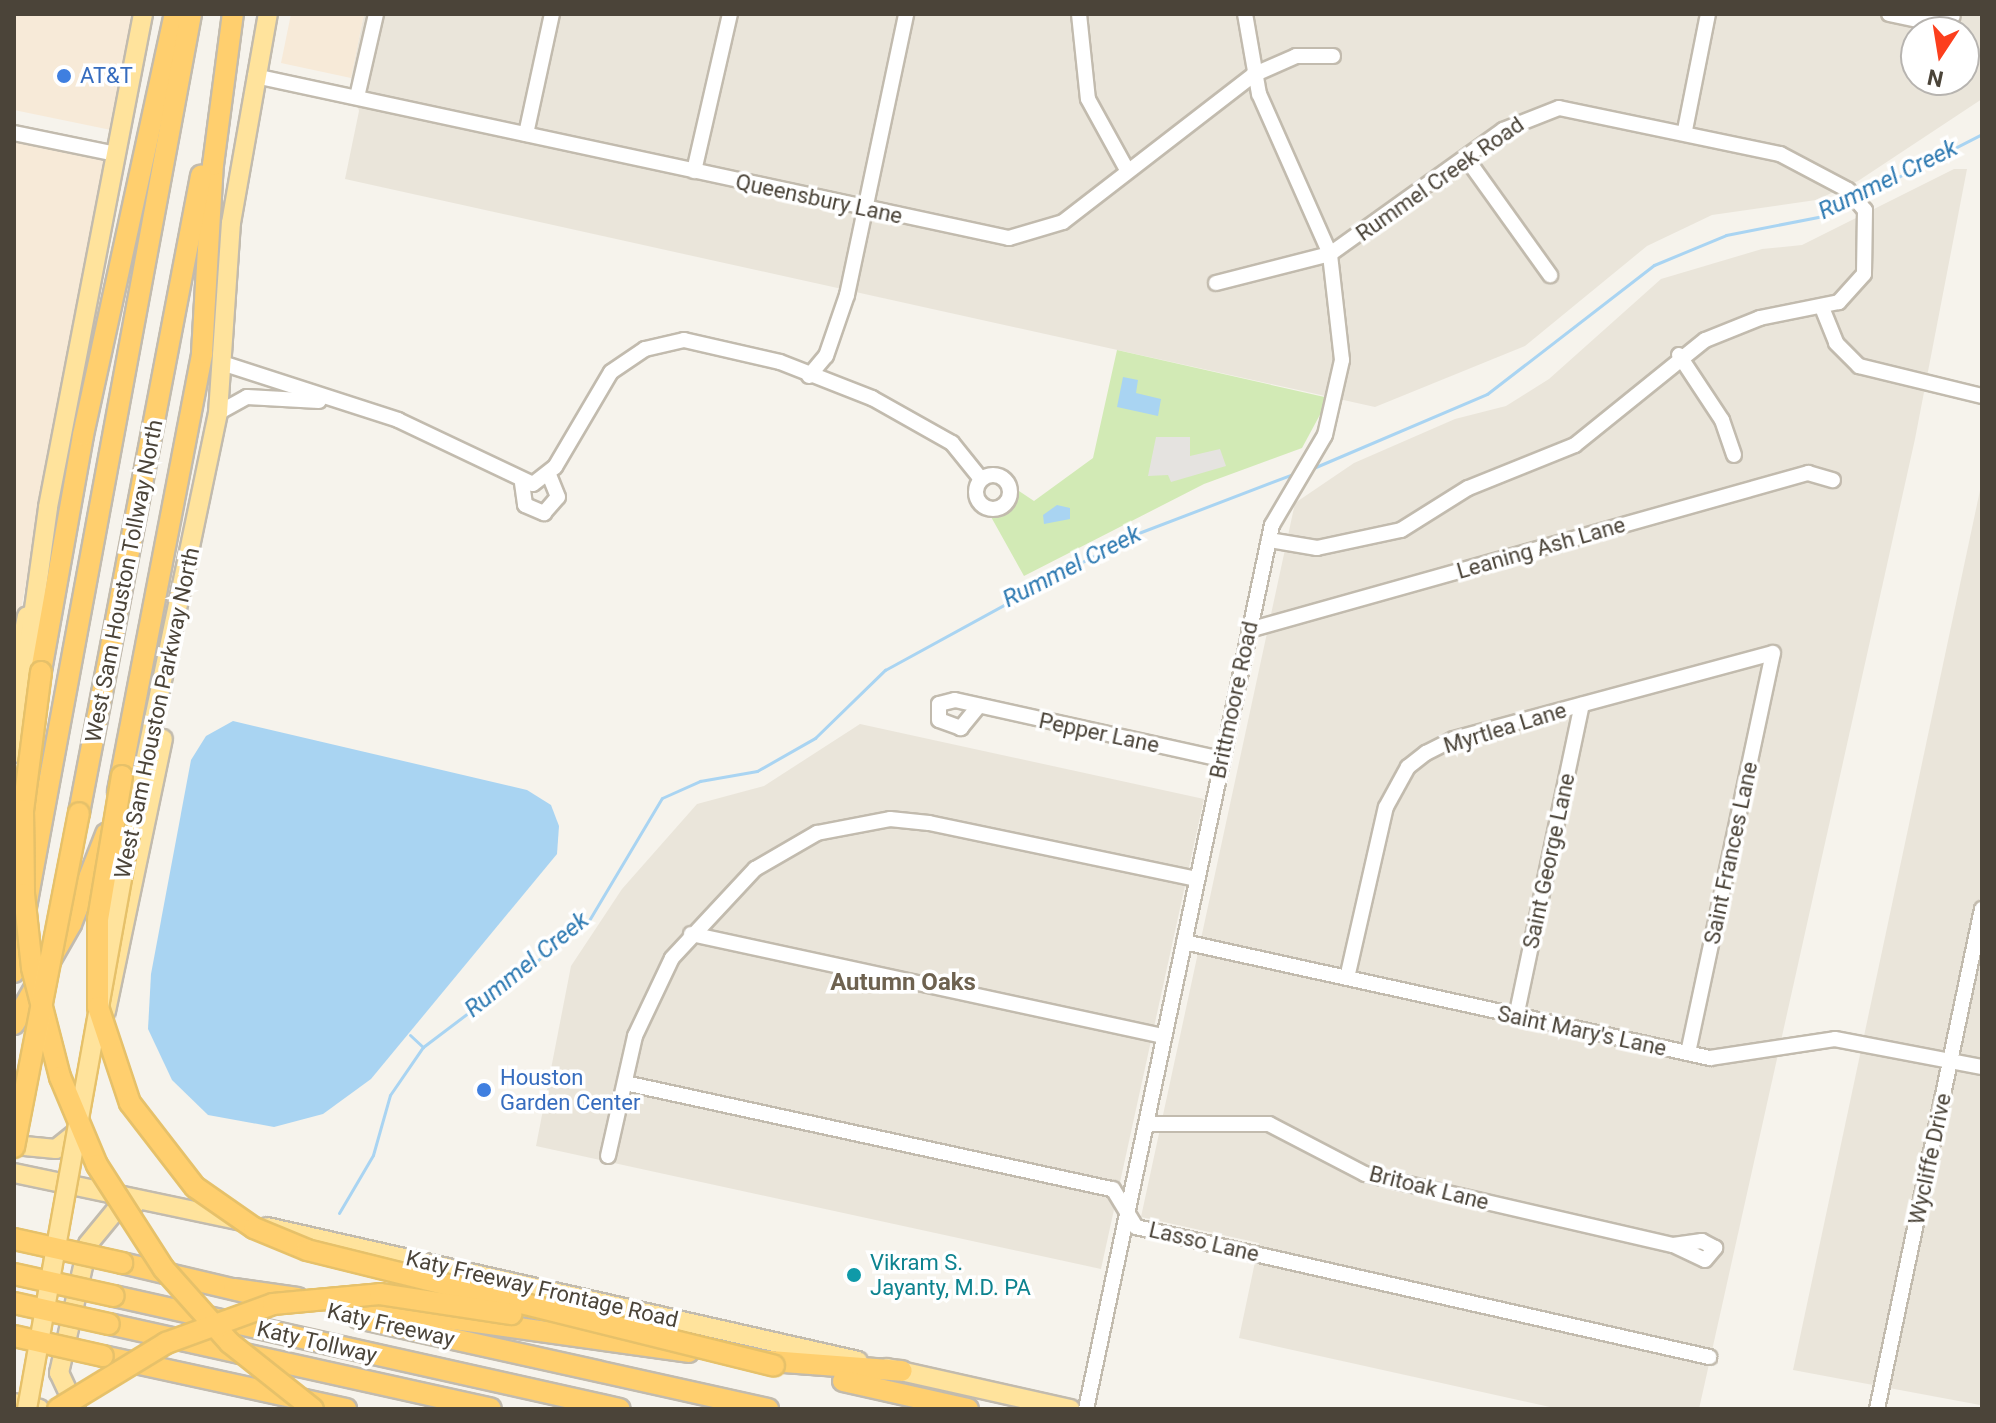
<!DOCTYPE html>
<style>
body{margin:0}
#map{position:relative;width:1996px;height:1423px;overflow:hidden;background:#f6f3ec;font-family:Roboto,sans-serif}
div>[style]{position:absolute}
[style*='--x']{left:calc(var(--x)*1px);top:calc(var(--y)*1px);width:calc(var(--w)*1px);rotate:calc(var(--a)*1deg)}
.residential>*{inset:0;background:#eae5da}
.commercial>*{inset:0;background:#f7ead8}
.green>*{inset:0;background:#d2eab5}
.parking>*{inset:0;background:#e5e3e0}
.water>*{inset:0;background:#a9d4f2}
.stream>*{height:3px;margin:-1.5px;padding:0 1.5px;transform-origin:1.5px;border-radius:1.5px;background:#a9d4f2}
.roads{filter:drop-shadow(2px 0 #c2bbae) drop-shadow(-2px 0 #c2bbae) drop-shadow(0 2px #c2bbae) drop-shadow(0 -2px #c2bbae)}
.minor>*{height:14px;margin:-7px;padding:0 7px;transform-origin:7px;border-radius:7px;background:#fff}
.minor>.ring{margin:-7px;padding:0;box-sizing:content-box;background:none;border:14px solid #fff;border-radius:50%}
.major>*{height:18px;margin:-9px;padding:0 9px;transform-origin:9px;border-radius:9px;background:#ffe39c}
.highway>*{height:20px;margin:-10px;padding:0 10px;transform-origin:10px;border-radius:10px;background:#ffcf6e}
.bridges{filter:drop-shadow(2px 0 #e6c16a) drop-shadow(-2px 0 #e6c16a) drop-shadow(0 2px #e6c16a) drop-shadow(0 -2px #e6c16a)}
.major-bridge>*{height:18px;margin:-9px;padding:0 9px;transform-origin:9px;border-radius:9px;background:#ffe39c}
.highway-bridge>*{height:20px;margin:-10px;padding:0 10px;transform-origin:10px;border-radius:10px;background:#ffcf6e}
.dots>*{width:22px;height:22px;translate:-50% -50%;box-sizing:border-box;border:4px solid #fff;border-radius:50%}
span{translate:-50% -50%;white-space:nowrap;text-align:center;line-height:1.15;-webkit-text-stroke:7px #fff;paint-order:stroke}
.shop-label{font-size:22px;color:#366cbe}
.left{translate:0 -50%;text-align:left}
.street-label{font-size:22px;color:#4b4439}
.culture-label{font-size:22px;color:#0d838f}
.water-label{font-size:24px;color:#2e7ab2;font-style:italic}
.neighbourhood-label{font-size:24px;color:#6e6250;font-weight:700}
.frame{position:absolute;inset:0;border:16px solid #4b4439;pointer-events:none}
.north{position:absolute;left:1900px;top:16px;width:80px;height:80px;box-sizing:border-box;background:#fff;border:2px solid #b7b4b0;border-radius:50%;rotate:192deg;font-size:22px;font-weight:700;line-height:32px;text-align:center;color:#4b4439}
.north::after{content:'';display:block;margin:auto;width:28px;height:36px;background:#fc3f1d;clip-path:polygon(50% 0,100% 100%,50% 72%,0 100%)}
</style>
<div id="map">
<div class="residential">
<div style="clip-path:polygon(evenodd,364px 14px,1982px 14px,1982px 99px,1858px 181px,1816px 200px,1712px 215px,1647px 246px,1525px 346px,1375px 407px,345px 179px,359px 111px,351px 78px,364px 14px,1916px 32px,1964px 32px,1964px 80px,1916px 80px,1916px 32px)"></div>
<div style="clip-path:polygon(1954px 169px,1967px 169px,1915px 439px,1699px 1409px,1559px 1409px,1239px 1338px,1259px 1243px,1141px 1217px,1295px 503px,1354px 463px,1455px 419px,1506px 406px,1549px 379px,1661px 279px,1762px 249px,1802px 245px)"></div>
<div style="clip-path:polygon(1982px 481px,1982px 1396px,1980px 1405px,1793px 1370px)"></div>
<div style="clip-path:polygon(860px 724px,1204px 799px,1101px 1269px,536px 1146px,571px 966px,622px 889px,697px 804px,764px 786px)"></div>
</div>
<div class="commercial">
<div style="clip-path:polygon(14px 14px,133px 14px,111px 130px,14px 110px)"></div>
<div style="clip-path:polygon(291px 14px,364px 14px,351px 78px,281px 63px)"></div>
<div style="clip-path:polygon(14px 140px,105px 158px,14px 647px)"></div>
</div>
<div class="green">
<div style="clip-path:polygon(1117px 350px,1329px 398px,1302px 448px,1204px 484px,1024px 576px,990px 515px,1009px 509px,1016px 489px,1034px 501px,1093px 458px)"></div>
</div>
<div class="parking">
<div style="clip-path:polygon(1156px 437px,1190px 437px,1190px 456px,1220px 449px,1226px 466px,1171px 482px,1168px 475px,1148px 476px)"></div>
</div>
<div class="water">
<div style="clip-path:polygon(1123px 377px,1138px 380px,1136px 393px,1161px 399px,1158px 416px,1117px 407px)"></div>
<div style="clip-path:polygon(1057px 505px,1070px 508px,1070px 519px,1044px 524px,1043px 515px)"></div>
<div style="clip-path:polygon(233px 721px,527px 790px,551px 805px,559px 826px,557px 854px,371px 1079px,323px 1114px,274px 1127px,208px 1115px,172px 1080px,148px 1029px,151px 974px,191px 760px,206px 736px)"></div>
</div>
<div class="stream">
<div style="--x:1859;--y:197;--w:138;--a:-27.1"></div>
<div style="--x:1311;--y:469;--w:191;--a:-23.1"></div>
<div style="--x:1487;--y:394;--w:211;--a:-37.7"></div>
<div style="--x:1654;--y:265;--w:78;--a:-22.6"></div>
<div style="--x:1726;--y:235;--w:99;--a:-11.1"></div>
<div style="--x:1823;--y:216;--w:33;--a:-27"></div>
<div style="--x:410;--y:1035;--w:18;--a:43"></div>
<div style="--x:339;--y:1213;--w:67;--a:-59.6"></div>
<div style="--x:373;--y:1155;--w:62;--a:-74.2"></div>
<div style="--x:390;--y:1095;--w:58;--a:-55.5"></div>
<div style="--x:423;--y:1047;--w:207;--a:-37.1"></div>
<div style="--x:588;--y:922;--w:144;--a:-59.2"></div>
<div style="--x:662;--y:798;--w:42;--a:-24.1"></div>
<div style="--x:700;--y:781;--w:58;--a:-10"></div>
<div style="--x:757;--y:771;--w:67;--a:-29.6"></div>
<div style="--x:815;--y:738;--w:98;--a:-44.2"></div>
<div style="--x:885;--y:670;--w:277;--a:-28.7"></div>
<div style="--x:1128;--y:537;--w:180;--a:-20.9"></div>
</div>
<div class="roads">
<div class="minor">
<div style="--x:1079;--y:14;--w:85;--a:84"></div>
<div style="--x:1088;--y:99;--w:81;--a:61.2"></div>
<div style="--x:1889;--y:14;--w:35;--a:12"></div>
<div style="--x:1923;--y:21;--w:30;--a:-9"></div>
<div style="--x:255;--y:76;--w:771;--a:12.13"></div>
<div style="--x:1009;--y:238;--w:56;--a:-16.5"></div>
<div style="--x:1063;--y:222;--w:240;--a:-37.7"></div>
<div style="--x:1253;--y:75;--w:47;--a:-23.8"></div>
<div style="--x:1296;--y:56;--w:37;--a:0"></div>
<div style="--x:357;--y:97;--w:85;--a:-77.1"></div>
<div style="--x:1685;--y:130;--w:118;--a:-78.8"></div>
<div style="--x:14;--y:133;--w:104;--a:11.6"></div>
<div style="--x:526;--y:134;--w:123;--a:-77.8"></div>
<div style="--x:1467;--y:159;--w:143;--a:54.4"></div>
<div style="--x:694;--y:171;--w:161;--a:-77.1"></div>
<div style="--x:1216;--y:283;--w:118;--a:-14.3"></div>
<div style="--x:1330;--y:254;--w:213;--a:-35.6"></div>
<div style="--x:1503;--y:130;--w:60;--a:-21.4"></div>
<div style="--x:1559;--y:108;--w:226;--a:11.8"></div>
<div style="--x:1780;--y:154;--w:77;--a:27.9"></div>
<div style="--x:1848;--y:190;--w:26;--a:50"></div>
<div style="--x:1865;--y:210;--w:64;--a:90.9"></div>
<div style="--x:1864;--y:274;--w:38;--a:132"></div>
<div style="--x:1839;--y:302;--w:81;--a:168.6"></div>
<div style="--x:1760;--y:318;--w:59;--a:158.2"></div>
<div style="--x:1705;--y:340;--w:167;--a:141.1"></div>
<div style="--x:1575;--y:445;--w:115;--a:158.1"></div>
<div style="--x:1468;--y:488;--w:79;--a:147.9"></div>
<div style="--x:1401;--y:530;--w:86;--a:167.9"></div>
<div style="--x:1317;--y:548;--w:49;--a:-170.5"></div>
<div style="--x:1823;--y:310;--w:35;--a:68"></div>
<div style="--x:1836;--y:343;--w:33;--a:45"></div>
<div style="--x:1859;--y:366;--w:127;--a:13.7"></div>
<div style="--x:1679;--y:355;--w:78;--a:56.5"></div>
<div style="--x:1722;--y:420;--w:37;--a:71"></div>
<div style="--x:225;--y:364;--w:182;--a:17.9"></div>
<div style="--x:398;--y:420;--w:149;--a:25.4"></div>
<div style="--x:533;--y:484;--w:28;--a:-38"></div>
<div style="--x:555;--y:467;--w:110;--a:-59.5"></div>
<div style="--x:611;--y:372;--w:41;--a:-34.1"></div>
<div style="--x:645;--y:349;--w:40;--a:-13"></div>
<div style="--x:684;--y:340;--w:98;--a:12.9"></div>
<div style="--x:780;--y:362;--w:99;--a:21.4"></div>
<div style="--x:872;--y:398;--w:92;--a:29.4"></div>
<div style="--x:952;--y:443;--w:46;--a:51.1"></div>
<div style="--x:809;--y:376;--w:26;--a:-50"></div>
<div style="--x:826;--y:356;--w:65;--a:-71"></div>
<div style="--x:847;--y:295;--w:287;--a:-78.1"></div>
<div style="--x:218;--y:413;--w:33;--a:-29"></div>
<div style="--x:247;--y:397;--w:72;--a:3.2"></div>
<div class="ring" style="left:976px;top:475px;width:20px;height:20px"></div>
<div style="--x:522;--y:483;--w:22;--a:82"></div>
<div style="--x:525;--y:505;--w:21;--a:23"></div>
<div style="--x:544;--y:513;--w:21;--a:-49"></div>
<div style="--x:558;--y:497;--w:24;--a:-112"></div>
<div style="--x:1249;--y:630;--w:581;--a:-15.69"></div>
<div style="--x:1808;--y:473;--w:26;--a:16"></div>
<div style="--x:977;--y:708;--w:26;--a:129"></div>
<div style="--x:961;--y:728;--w:23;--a:-160"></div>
<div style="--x:939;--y:720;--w:16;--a:-90"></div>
<div style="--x:939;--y:704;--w:16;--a:-14"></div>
<div style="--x:955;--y:700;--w:273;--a:12.5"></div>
<div style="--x:691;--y:934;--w:484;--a:12.2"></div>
<div style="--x:1184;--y:942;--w:539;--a:12.44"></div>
<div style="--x:1710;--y:1058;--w:126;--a:-8.6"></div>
<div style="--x:1835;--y:1039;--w:150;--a:10.8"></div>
<div style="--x:1347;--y:978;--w:175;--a:-77.2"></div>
<div style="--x:1386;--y:807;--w:46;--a:-61.2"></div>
<div style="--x:1408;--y:767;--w:23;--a:-38"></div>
<div style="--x:1426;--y:753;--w:31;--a:-27"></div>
<div style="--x:1454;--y:739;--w:330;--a:-15.1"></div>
<div style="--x:1773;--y:653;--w:409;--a:102"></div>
<div style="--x:1516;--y:1017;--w:319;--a:-78.1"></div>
<div style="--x:625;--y:1083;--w:499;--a:12.3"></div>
<div style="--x:1113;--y:1189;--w:44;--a:58.8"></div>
<div style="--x:1136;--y:1227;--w:588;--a:12.78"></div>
<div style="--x:1146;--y:1124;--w:123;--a:0"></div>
<div style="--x:1269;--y:1124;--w:108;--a:27.5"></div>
<div style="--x:1365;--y:1174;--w:316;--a:13"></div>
<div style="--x:1673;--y:1245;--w:35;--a:25"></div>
<div style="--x:1705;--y:1260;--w:16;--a:-50"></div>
<div style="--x:1715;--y:1248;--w:15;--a:-152"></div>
<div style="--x:1702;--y:1241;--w:29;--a:172"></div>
<div style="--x:608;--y:1156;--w:123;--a:-77.3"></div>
<div style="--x:635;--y:1036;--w:86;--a:-64.6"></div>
<div style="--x:672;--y:958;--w:122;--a:-47"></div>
<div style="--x:755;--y:869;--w:72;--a:-30.1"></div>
<div style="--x:817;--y:833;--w:74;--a:-10.9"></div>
<div style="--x:890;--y:819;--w:39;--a:6"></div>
<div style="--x:929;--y:823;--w:274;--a:11.8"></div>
<div style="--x:1086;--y:1409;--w:903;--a:-78.12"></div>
<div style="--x:1272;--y:525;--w:104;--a:-59.5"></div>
<div style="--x:1325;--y:435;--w:77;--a:-77.2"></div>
<div style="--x:1342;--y:360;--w:107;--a:-96.5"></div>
<div style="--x:1330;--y:254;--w:175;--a:-113.9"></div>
<div style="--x:1259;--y:94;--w:81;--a:-99.9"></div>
<div style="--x:1877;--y:1409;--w:511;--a:-78.14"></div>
</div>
<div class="major">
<div style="--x:14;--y:682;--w:67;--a:-78.9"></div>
<div style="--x:14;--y:753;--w:248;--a:-82.1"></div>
<div style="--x:48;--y:507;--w:502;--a:-79.09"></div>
<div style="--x:130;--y:834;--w:430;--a:-78.2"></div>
<div style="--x:218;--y:413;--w:190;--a:-86.1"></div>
<div style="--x:231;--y:223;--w:212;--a:-80"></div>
<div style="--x:106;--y:1011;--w:278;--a:-78.2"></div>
<div style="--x:14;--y:1145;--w:42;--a:5.4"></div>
<div style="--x:56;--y:1149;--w:28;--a:-39"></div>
<div style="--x:78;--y:1131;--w:7;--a:63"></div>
<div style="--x:14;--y:1173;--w:233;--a:11.9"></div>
<div style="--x:267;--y:1227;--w:606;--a:12.77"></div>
<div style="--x:887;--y:1368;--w:188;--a:12.6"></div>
<div style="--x:14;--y:1403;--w:26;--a:13"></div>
<div style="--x:76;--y:1409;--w:40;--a:-115"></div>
<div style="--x:59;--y:1373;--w:132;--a:-77.3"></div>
<div style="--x:88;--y:1244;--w:44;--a:-50.5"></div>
<div style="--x:116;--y:1210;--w:21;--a:-19"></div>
</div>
<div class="highway">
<div style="--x:38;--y:688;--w:257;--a:-79.9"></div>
<div style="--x:83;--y:435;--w:431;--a:-77.7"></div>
<div style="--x:118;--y:791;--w:446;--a:-79.1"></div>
<div style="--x:202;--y:353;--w:188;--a:-86.7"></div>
<div style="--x:213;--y:165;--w:152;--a:-82.5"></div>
<div style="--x:79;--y:813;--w:649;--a:-79.16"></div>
<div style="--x:14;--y:972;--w:974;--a:-79.53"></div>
<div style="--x:14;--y:1024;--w:115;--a:-60.3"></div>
<div style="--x:71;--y:924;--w:97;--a:-68.7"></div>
<div style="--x:122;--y:1263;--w:126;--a:13.3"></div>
<div style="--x:234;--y:1289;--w:64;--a:8.1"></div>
<div style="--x:114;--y:1296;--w:518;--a:12.59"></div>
<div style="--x:333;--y:1302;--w:359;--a:8"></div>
<div style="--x:358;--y:1318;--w:420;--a:12.5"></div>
<div style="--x:109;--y:1324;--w:391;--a:12.5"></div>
<div style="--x:103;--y:1356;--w:249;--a:12.3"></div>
<div style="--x:757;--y:1360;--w:145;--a:4.3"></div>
<div style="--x:843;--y:1381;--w:128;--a:12.6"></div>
</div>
</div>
<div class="bridges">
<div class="major-bridge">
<div style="--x:27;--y:1409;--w:584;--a:-79.84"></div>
</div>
<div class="highway-bridge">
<div style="--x:41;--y:672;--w:139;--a:97.4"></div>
<div style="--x:23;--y:810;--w:84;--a:89.3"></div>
<div style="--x:24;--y:894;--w:74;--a:83.8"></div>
<div style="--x:32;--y:968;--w:113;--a:75.6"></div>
<div style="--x:60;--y:1077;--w:95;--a:67.2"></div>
<div style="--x:97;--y:1165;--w:122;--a:57.3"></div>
<div style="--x:163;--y:1268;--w:101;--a:48.2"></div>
<div style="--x:230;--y:1343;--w:106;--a:38.5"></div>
<div style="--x:122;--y:776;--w:145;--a:99.5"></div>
<div style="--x:98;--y:919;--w:88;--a:90"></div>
<div style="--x:98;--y:1007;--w:101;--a:71.6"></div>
<div style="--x:130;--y:1103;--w:106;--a:52.3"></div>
<div style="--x:195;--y:1187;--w:72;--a:34.8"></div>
<div style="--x:254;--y:1228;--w:57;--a:22.5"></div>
<div style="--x:307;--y:1250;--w:481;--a:13.9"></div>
<div style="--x:14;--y:1147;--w:340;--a:-79"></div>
<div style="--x:14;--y:1239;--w:111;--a:12.5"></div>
<div style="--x:14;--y:1274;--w:102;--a:12.4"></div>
<div style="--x:14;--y:1303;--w:97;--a:12.5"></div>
<div style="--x:14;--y:1336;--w:91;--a:12.7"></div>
<div style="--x:58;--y:1409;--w:127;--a:-31.4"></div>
<div style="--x:166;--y:1343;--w:114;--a:-20"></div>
<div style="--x:273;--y:1304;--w:107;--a:-5.3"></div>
<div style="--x:380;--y:1294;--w:133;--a:8.7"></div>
</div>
</div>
<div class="dots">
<div style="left:64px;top:76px;background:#3f7fe0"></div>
<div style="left:484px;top:1090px;background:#3f7fe0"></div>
<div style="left:854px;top:1275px;background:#0f9aa8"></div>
</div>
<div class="shop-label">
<span class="left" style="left:80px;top:76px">AT&amp;T</span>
<span class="left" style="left:500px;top:1090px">Houston<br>Garden Center</span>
</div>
<div class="street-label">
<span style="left:1440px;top:179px;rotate:-35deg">Rummel Creek Road</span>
<span style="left:819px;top:199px;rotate:12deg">Queensbury Lane</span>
<span style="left:1541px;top:548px;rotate:-16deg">Leaning Ash Lane</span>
<span style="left:124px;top:581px;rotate:-79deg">West Sam Houston Tollway North</span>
<span style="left:1234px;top:700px;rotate:-78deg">Brittmoore Road</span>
<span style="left:157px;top:713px;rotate:-78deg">West Sam Houston Parkway North</span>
<span style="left:1505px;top:728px;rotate:-17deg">Myrtlea Lane</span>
<span style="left:1099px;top:733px;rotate:12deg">Pepper Lane</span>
<span style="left:1731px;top:853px;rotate:-78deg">Saint Frances Lane</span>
<span style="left:1549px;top:861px;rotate:-78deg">Saint George Lane</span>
<span style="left:1582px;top:1031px;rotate:12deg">Saint Mary's Lane</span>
<span style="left:1930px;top:1159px;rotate:-78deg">Wycliffe Drive</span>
<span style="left:1429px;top:1188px;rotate:14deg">Britoak Lane</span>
<span style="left:1204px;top:1242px;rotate:13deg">Lasso Lane</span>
<span style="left:542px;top:1289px;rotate:13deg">Katy Freeway Frontage Road</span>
<span style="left:391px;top:1325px;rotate:13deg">Katy Freeway</span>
<span style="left:317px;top:1342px;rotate:13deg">Katy Tollway</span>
</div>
<div class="culture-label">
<span class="left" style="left:870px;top:1275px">Vikram S.<br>Jayanty, M.D. PA</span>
</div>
<div class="water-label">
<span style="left:1888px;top:180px;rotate:-26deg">Rummel Creek</span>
<span style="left:1072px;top:567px;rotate:-27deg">Rummel Creek</span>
<span style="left:527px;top:965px;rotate:-39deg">Rummel Creek</span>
</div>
<div class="neighbourhood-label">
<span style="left:903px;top:983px">Autumn Oaks</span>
</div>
<div class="frame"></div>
<div class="north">N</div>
</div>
